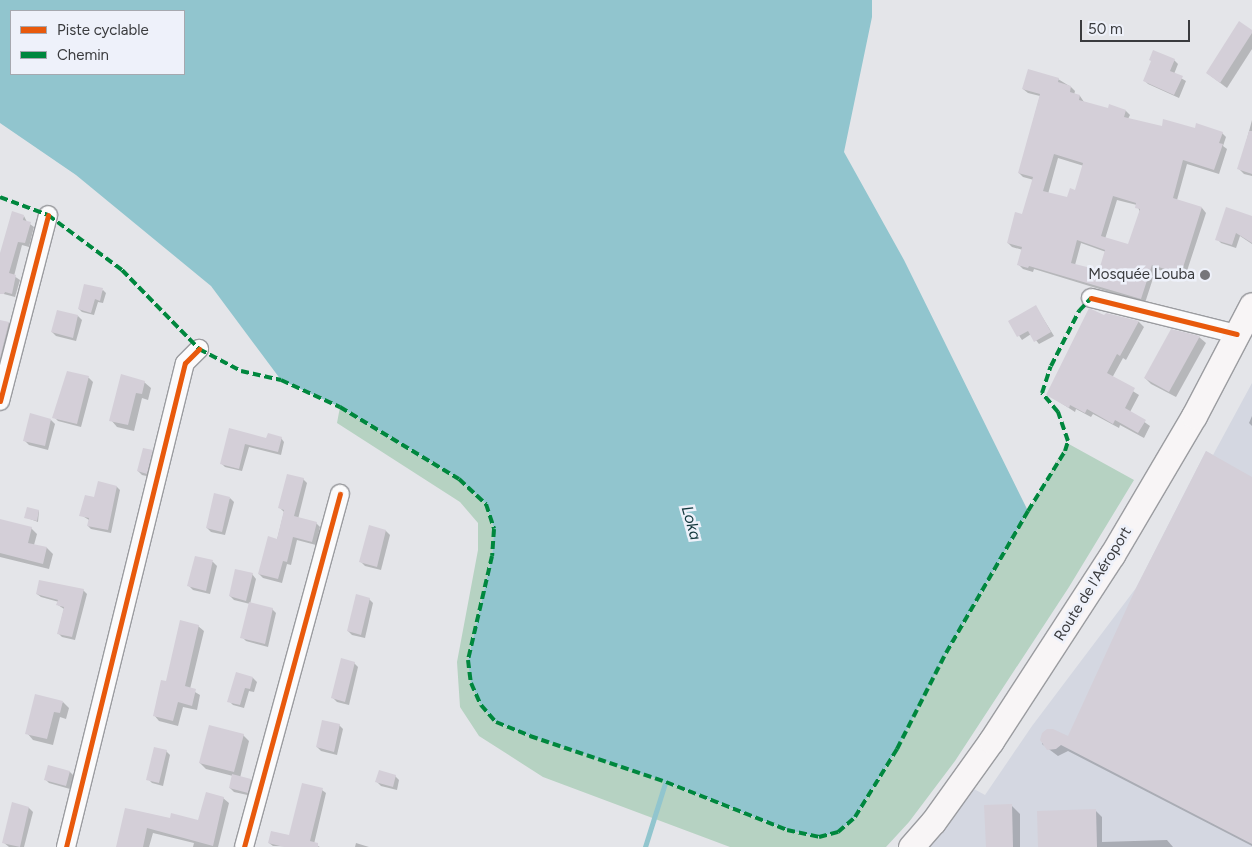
<!DOCTYPE html>
<meta charset="utf-8">
<style>
body{margin:0}
#map{position:relative;width:1252px;height:847px;overflow:hidden;background:#e4e5e9;font-family:Figtree,sans-serif}
div>[style]{position:absolute}
[style*='--x']{left:calc(var(--x)*1px);top:calc(var(--y)*1px);width:calc(var(--w)*1px);rotate:calc(var(--a)*1deg)}
.built>*{inset:0;background:#d4d7e1}
.green>*{inset:0;background:#b6d2c2}
.water>*{inset:0;background:#91c5ce}
.shadow>*{inset:0;background:#0003}
.stream>*{height:4.5px;margin:-2.25px;padding:0 2.25px;transform-origin:2.25px;border-radius:2.25px;background:#91c5ce}
.building>*{inset:0;background:#d4cfd8}
.roads{filter:drop-shadow(1px 0 #9b9ca0) drop-shadow(-1px 0 #9b9ca0) drop-shadow(0 1px #9b9ca0) drop-shadow(0 -1px #9b9ca0)}
.minor>*{height:18px;margin:-9px;padding:0 9px;transform-origin:9px;border-radius:9px;background:#fbfbfc}
.secondary>*{height:25px;margin:-12.5px;padding:0 12.5px;transform-origin:12.5px;border-radius:12.5px;background:#f8f5f6}
.quiet>*{height:4px;margin-top:-2px;transform-origin:0;background:repeating-linear-gradient(90deg,#00873e 0 8px,transparent 0 12px)}
.cycleway>*{height:5px;margin:-2.5px;padding:0 2.5px;transform-origin:2.5px;border-radius:2.5px;background:#e8590c}
.dots>*{width:14px;height:14px;translate:-50% -50%;box-sizing:border-box;border:2px solid #eef1fa;border-radius:50%}
span{translate:-50% -50%;white-space:nowrap;text-align:center;line-height:1.15;-webkit-text-stroke:5px #eef1fa;paint-order:stroke}
.poi-label{font-size:15px;color:#3a3b3e}
.right{translate:-100% -50%;text-align:right}
.street-label{font-size:15px;color:#3a3b3e}
.water-label{font-size:16px;color:#11363b;font-style:italic}
.legend{position:absolute;left:10px;top:10px;width:175px;height:65px;box-sizing:border-box;background:#eef1fa;border:1px solid #a6a8af;margin:0;padding:6px 9px;list-style:none;font-size:15px;color:#3a3b3e}
.legend li{display:flex;align-items:center;gap:10px;height:25px}
.legend b{width:25px;border:1px solid #a6a8af}
.scale{position:absolute;left:1080px;top:20px;width:110px;height:22px;box-sizing:border-box;border:2px solid #3a3b3e;border-top:0;padding-left:6px;font-size:15px;line-height:18px;white-space:nowrap;color:#3a3b3e;-webkit-text-stroke:4px #eef1fa;paint-order:stroke}
</style>
<div id="map">
<div class="built">
<div style="clip-path:polygon(1252px 383px,1252px 847px,929px 847px,974px 789px,985px 795px,1032px 726px,1136px 588px,1206px 451px,1213px 455px)"></div>
</div>
<div class="green">
<div style="clip-path:polygon(340px 407px,459px 479px,486px 504px,494px 529px,492px 556px,468px 660px,496px 722px,530px 736px,666px 782px,786px 830px,819px 837px,838px 832px,855px 817px,897px 749px,946px 653px,1067px 443px,1134px 480px,1069px 587px,955px 761px,909px 822px,886px 847px,730px 847px,543px 777px,479px 736px,460px 707px,457px 662px,478px 550px,478px 523px,460px 502px,337px 423px)"></div>
</div>
<div class="water">
<div style="clip-path:polygon(evenodd,0 0,872px 0,872px 17px,844px 152px,904px 260px,1028px 511px,946px 653px,897px 749px,855px 817px,838px 832px,819px 837px,787px 830px,666px 782px,530px 736px,496px 722px,481px 705px,471px 683px,468px 660px,492px 556px,494px 529px,486px 504px,459px 479px,340px 407px,281px 380px,211px 286px,76px 175px,0 123px,0 0,11px 11px,184px 11px,184px 74px,11px 74px,11px 11px)"></div>
</div>
<div class="shadow">
<div style="clip-path:polygon(1252px 31px,1252px 49px,1227px 88px,1207px 73px)"></div>
<div style="clip-path:polygon(1174px 60px,1178px 64px,1174px 74px,1186px 81px,1179px 98px,1148px 84px,1144px 80px)"></div>
<div style="clip-path:polygon(evenodd,1058px 79px,1071px 87px,1075px 91px,1074px 95px,1080px 96px,1084px 102px,1108px 110px,1126px 111px,1130px 115px,1128px 119px,1163px 128px,1222px 133px,1226px 137px,1223px 146px,1227px 149px,1219px 174px,1187px 164px,1177px 200px,1202px 208px,1206px 213px,1185px 277px,1156px 269px,1145px 303px,1034px 269px,1033px 272px,1023px 269px,1019px 265px,1023px 250px,1012px 247px,1008px 243px,1022px 216px,1034px 180px,1023px 177px,1019px 173px,1040px 96px,1028px 93px,1023px 89px,1058px 79px,1058px 158px,1084px 166px,1076px 192px,1068px 199px,1048px 194px,1058px 158px,1058px 79px,1117px 200px,1137px 205px,1140px 212px,1129px 246px,1105px 239px,1117px 200px,1058px 79px,1081px 243px,1106px 252px,1100px 271px,1075px 265px,1081px 243px)"></div>
<div style="clip-path:polygon(1252px 120px,1252px 176px,1244px 174px,1239px 169px)"></div>
<div style="clip-path:polygon(24px 216px,27px 222px,34px 227px,29px 247px,22px 245px,14px 276px,20px 280px,15px 297px,0 293px,0 266px)"></div>
<div style="clip-path:polygon(1252px 217px,1252px 244px,1240px 236px,1236px 248px,1221px 243px,1217px 239px)"></div>
<div style="clip-path:polygon(103px 290px,106px 293px,103px 303px,98px 302px,94px 315px,82px 312px,79px 309px)"></div>
<div style="clip-path:polygon(1036px 307px,1054px 336px,1039px 344px,1031px 334px,1022px 340px,1010px 322px)"></div>
<div style="clip-path:polygon(1106px 314px,1139px 322px,1144px 327px,1126px 360px,1123px 358px,1112px 378px,1139px 395px,1130px 412px,1150px 426px,1144px 438px,1120px 425px,1119px 428px,1093px 414px,1091px 417px,1076px 409px,1075px 412px,1047px 394px)"></div>
<div style="clip-path:polygon(78px 316px,82px 320px,76px 341px,56px 336px,52px 332px)"></div>
<div style="clip-path:polygon(0 321px,9px 323px,14px 328px,0 371px)"></div>
<div style="clip-path:polygon(1199px 337px,1206px 343px,1176px 397px,1151px 384px,1145px 378px)"></div>
<div style="clip-path:polygon(68px 372px,89px 378px,93px 382px,81px 427px,58px 421px,54px 417px)"></div>
<div style="clip-path:polygon(144px 382px,151px 388px,148px 400px,142px 398px,134px 431px,117px 427px,111px 420px)"></div>
<div style="clip-path:polygon(1252px 416px,1252px 426px,1249px 423px)"></div>
<div style="clip-path:polygon(51px 420px,55px 424px,48px 450px,29px 445px,25px 441px)"></div>
<div style="clip-path:polygon(230px 430px,267px 439px,281px 438px,284px 442px,281px 455px,249px 447px,242px 471px,225px 467px,221px 463px)"></div>
<div style="clip-path:polygon(152px 452px,156px 456px,151px 477px,142px 475px,138px 471px)"></div>
<div style="clip-path:polygon(1252px 478px,1252px 846px,1068px 751px,1058px 756px,1042px 744px,1042px 737px,1069px 738px)"></div>
<div style="clip-path:polygon(303px 479px,307px 483px,298px 519px,316px 523px,320px 527px,316px 545px,297px 540px,291px 565px,287px 564px,282px 583px,263px 578px,259px 574px,277px 540px,284px 512px,280px 508px)"></div>
<div style="clip-path:polygon(99px 482px,117px 487px,120px 490px,111px 533px,91px 529px,88px 526px,89px 520px,81px 515px,95px 499px)"></div>
<div style="clip-path:polygon(230px 498px,234px 502px,225px 535px,211px 532px,207px 528px)"></div>
<div style="clip-path:polygon(39px 511px,38px 522px,25px 517px)"></div>
<div style="clip-path:polygon(0 520px,31px 528px,37px 534px,34px 545px,47px 548px,53px 554px,49px 569px,0 557px)"></div>
<div style="clip-path:polygon(370px 527px,386px 531px,390px 535px,381px 570px,365px 566px,361px 562px)"></div>
<div style="clip-path:polygon(196px 557px,213px 562px,217px 566px,210px 594px,193px 590px,189px 586px)"></div>
<div style="clip-path:polygon(252px 574px,256px 579px,250px 604px,272px 609px,276px 613px,268px 647px,246px 641px,242px 637px,250px 604px,234px 600px,230px 596px)"></div>
<div style="clip-path:polygon(83px 590px,87px 594px,75px 640px,62px 637px,58px 633px,64px 609px,58px 605px,59px 602px,41px 597px,37px 594px)"></div>
<div style="clip-path:polygon(369px 599px,373px 603px,365px 638px,352px 635px,348px 631px)"></div>
<div style="clip-path:polygon(198px 626px,204px 631px,190px 689px,200px 695px,197px 710px,183px 707px,178px 726px,159px 721px,154px 715px,166px 683px)"></div>
<div style="clip-path:polygon(354px 663px,358px 667px,349px 705px,337px 702px,333px 698px)"></div>
<div style="clip-path:polygon(237px 674px,253px 678px,257px 682px,254px 692px,249px 691px,244px 708px,233px 705px,229px 701px)"></div>
<div style="clip-path:polygon(63px 702px,69px 708px,66px 719px,60px 717px,53px 745px,33px 740px,27px 733px)"></div>
<div style="clip-path:polygon(339px 725px,343px 729px,337px 755px,321px 751px,317px 747px)"></div>
<div style="clip-path:polygon(243px 735px,249px 741px,240px 778px,251px 780px,255px 784px,252px 796px,234px 792px,230px 788px,233px 776px,206px 769px,200px 763px)"></div>
<div style="clip-path:polygon(166px 751px,170px 755px,163px 786px,152px 783px,148px 779px)"></div>
<div style="clip-path:polygon(49px 766px,70px 772px,74px 776px,70px 789px,49px 783px,45px 779px)"></div>
<div style="clip-path:polygon(395px 776px,399px 780px,397px 790px,381px 786px,377px 782px)"></div>
<div style="clip-path:polygon(322px 790px,326px 793px,314px 844px,320px 847px,273px 846px,269px 843px,290px 837px)"></div>
<div style="clip-path:polygon(223px 798px,229px 803px,218px 847px,193px 847px,194px 843px,153px 833px,149px 847px,117px 847px,126px 809px,171px 820px,199px 821px)"></div>
<div style="clip-path:polygon(13px 804px,29px 808px,33px 812px,24px 847px,9px 847px,3px 842px)"></div>
<div style="clip-path:polygon(1012px 806px,1020px 814px,1020px 847px,987px 847px)"></div>
<div style="clip-path:polygon(1095px 810px,1102px 817px,1102px 842px,1167px 840px,1173px 847px,1039px 847px)"></div>
<div style="clip-path:polygon(356px 843px,369px 847px,355px 847px)"></div>
</div>
<div class="stream">
<div style="--x:645;--y:847;--w:73;--a:-72.6"></div>
</div>
<div class="building">
<div style="clip-path:polygon(1239px 21px,1252px 30px,1252px 33px,1220px 83px,1206px 73px)"></div>
<div style="clip-path:polygon(1153px 50px,1175px 59px,1170px 71px,1183px 76px,1174px 95px,1143px 81px,1151px 61px,1149px 60px)"></div>
<div style="clip-path:polygon(evenodd,1028px 69px,1059px 78px,1058px 82px,1071px 86px,1070px 92px,1080px 95px,1079px 100px,1108px 108px,1109px 104px,1126px 110px,1124px 117px,1162px 126px,1163px 119px,1195px 128px,1196px 123px,1223px 132px,1219px 143px,1223px 144px,1214px 170px,1183px 160px,1173px 198px,1202px 207px,1181px 274px,1152px 265px,1141px 299px,1029px 266px,1028px 268px,1017px 265px,1022px 247px,1007px 243px,1015px 212px,1022px 214px,1033px 177px,1018px 173px,1040px 94px,1022px 89px,1028px 69px,1054px 154px,1083px 163px,1075px 190px,1070px 188px,1067px 197px,1043px 191px,1054px 154px,1028px 69px,1113px 196px,1136px 203px,1135px 208px,1140px 209px,1128px 244px,1101px 236px,1113px 196px,1028px 69px,1077px 240px,1105px 250px,1099px 270px,1071px 263px,1077px 240px)"></div>
<div style="clip-path:polygon(1249px 131px,1252px 131px,1252px 174px,1237px 169px)"></div>
<div style="clip-path:polygon(1226px 207px,1252px 216px,1252px 243px,1236px 233px,1232px 245px,1215px 240px)"></div>
<div style="clip-path:polygon(12px 211px,24px 215px,23px 220px,31px 222px,25px 243px,18px 242px,9px 273px,16px 275px,12px 294px,5px 292px,4px 294px,0 294px,0 253px)"></div>
<div style="clip-path:polygon(84px 284px,103px 288px,100px 301px,95px 299px,91px 313px,78px 309px)"></div>
<div style="clip-path:polygon(1036px 305px,1051px 332px,1034px 342px,1028px 331px,1017px 337px,1008px 321px)"></div>
<div style="clip-path:polygon(1089px 308px,1104px 315px,1106px 313px,1139px 321px,1120px 356px,1117px 354px,1107px 373px,1135px 388px,1125px 408px,1146px 420px,1138px 433px,1115px 420px,1113px 424px,1087px 409px,1085px 413px,1070px 405px,1069px 408px,1046px 395px)"></div>
<div style="clip-path:polygon(57px 310px,78px 315px,73px 338px,51px 332px)"></div>
<div style="clip-path:polygon(0 320px,9px 322px,0 358px)"></div>
<div style="clip-path:polygon(1171px 329px,1200px 336px,1169px 392px,1144px 378px)"></div>
<div style="clip-path:polygon(67px 371px,89px 376px,77px 424px,52px 418px)"></div>
<div style="clip-path:polygon(121px 374px,145px 381px,142px 394px,136px 393px,128px 425px,109px 421px)"></div>
<div style="clip-path:polygon(30px 413px,51px 419px,45px 446px,23px 441px)"></div>
<div style="clip-path:polygon(229px 428px,266px 438px,268px 433px,282px 437px,278px 452px,245px 444px,239px 469px,220px 464px)"></div>
<div style="clip-path:polygon(143px 448px,153px 450px,147px 474px,137px 471px)"></div>
<div style="clip-path:polygon(1206px 451px,1252px 477px,1252px 844px,1061px 745px,1056px 749px,1047px 750px,1040px 740px,1042px 733px,1047px 729px,1053px 729px,1068px 736px,1136px 588px)"></div>
<div style="clip-path:polygon(287px 474px,304px 478px,294px 516px,317px 522px,312px 542px,293px 537px,287px 562px,283px 561px,278px 579px,258px 574px,268px 536px,277px 539px,284px 510px,278px 508px)"></div>
<div style="clip-path:polygon(98px 481px,117px 486px,108px 530px,87px 526px,89px 518px,79px 516px,85px 495px,94px 497px)"></div>
<div style="clip-path:polygon(214px 493px,230px 497px,222px 532px,206px 528px)"></div>
<div style="clip-path:polygon(27px 507px,39px 510px,37px 521px,24px 518px)"></div>
<div style="clip-path:polygon(0 519px,32px 527px,28px 543px,47px 547px,43px 564px,0 553px)"></div>
<div style="clip-path:polygon(369px 525px,386px 530px,377px 567px,359px 562px)"></div>
<div style="clip-path:polygon(195px 556px,213px 560px,206px 591px,187px 586px)"></div>
<div style="clip-path:polygon(235px 569px,253px 573px,246px 601px,229px 596px)"></div>
<div style="clip-path:polygon(39px 580px,84px 589px,72px 637px,57px 634px,64px 607px,56px 605px,58px 600px,36px 594px)"></div>
<div style="clip-path:polygon(356px 594px,370px 598px,361px 635px,347px 631px)"></div>
<div style="clip-path:polygon(249px 602px,273px 608px,265px 644px,240px 638px)"></div>
<div style="clip-path:polygon(180px 620px,199px 625px,185px 686px,196px 689px,192px 706px,178px 702px,173px 721px,153px 716px,161px 680px,166px 681px)"></div>
<div style="clip-path:polygon(341px 658px,355px 662px,345px 702px,331px 698px)"></div>
<div style="clip-path:polygon(236px 672px,253px 677px,250px 689px,245px 688px,240px 705px,227px 702px)"></div>
<div style="clip-path:polygon(35px 694px,63px 701px,60px 713px,54px 712px,47px 739px,25px 734px)"></div>
<div style="clip-path:polygon(322px 720px,340px 724px,334px 752px,316px 747px)"></div>
<div style="clip-path:polygon(209px 725px,244px 734px,234px 772px,199px 763px)"></div>
<div style="clip-path:polygon(154px 747px,167px 750px,159px 783px,146px 780px)"></div>
<div style="clip-path:polygon(48px 765px,70px 771px,66px 786px,44px 780px)"></div>
<div style="clip-path:polygon(379px 770px,396px 775px,393px 787px,375px 782px)"></div>
<div style="clip-path:polygon(232px 774px,251px 779px,248px 793px,229px 788px)"></div>
<div style="clip-path:polygon(302px 783px,323px 788px,310px 841px,318px 843px,318px 847px,284px 847px,268px 843px,271px 831px,289px 835px)"></div>
<div style="clip-path:polygon(206px 792px,224px 797px,213px 846px,147px 828px,143px 847px,116px 847px,125px 808px,170px 818px,171px 813px,198px 820px)"></div>
<div style="clip-path:polygon(12px 802px,29px 807px,20px 847px,2px 843px)"></div>
<div style="clip-path:polygon(1012px 804px,1013px 847px,986px 847px,984px 805px)"></div>
<div style="clip-path:polygon(1096px 809px,1097px 847px,1038px 847px,1037px 811px)"></div>
</div>
<div class="roads">
<div class="minor">
<div style="--x:1091;--y:298;--w:150;--a:13.9"></div>
<div style="--x:0;--y:401;--w:192;--a:-75.5"></div>
<div style="--x:66;--y:847;--w:498;--a:-76.2"></div>
<div style="--x:185;--y:363;--w:20;--a:-45"></div>
<div style="--x:244;--y:847;--w:366;--a:-74.8"></div>
</div>
<div class="secondary">
<div style="--x:911;--y:847;--w:33;--a:-49"></div>
<div style="--x:933;--y:822;--w:100;--a:-54.4"></div>
<div style="--x:991;--y:741;--w:222;--a:-57"></div>
<div style="--x:1112;--y:555;--w:161;--a:-59.5"></div>
<div style="--x:1194;--y:416;--w:125;--a:-62.4"></div>
</div>
</div>
<div class="quiet">
<div style="--x:0;--y:197;--w:51;--a:20.6"></div>
<div style="--x:48;--y:215;--w:92;--a:36.6"></div>
<div style="--x:122;--y:270;--w:110;--a:45.7"></div>
<div style="--x:199;--y:349;--w:47;--a:27.6"></div>
<div style="--x:241;--y:371;--w:41;--a:12.7"></div>
<div style="--x:281;--y:380;--w:65;--a:24.6"></div>
<div style="--x:340;--y:407;--w:139;--a:31.2"></div>
<div style="--x:459;--y:479;--w:37;--a:43"></div>
<div style="--x:486;--y:504;--w:26;--a:72"></div>
<div style="--x:494;--y:529;--w:27;--a:94"></div>
<div style="--x:492;--y:556;--w:107;--a:103"></div>
<div style="--x:468;--y:660;--w:23;--a:83"></div>
<div style="--x:471;--y:683;--w:24;--a:66"></div>
<div style="--x:481;--y:705;--w:23;--a:49"></div>
<div style="--x:496;--y:722;--w:37;--a:22"></div>
<div style="--x:530;--y:736;--w:144;--a:18.7"></div>
<div style="--x:666;--y:782;--w:130;--a:21.6"></div>
<div style="--x:787;--y:830;--w:33;--a:12"></div>
<div style="--x:819;--y:837;--w:20;--a:-15"></div>
<div style="--x:838;--y:832;--w:23;--a:-41"></div>
<div style="--x:855;--y:817;--w:80;--a:-58.3"></div>
<div style="--x:897;--y:749;--w:108;--a:-63"></div>
<div style="--x:946;--y:653;--w:164;--a:-60"></div>
<div style="--x:1028;--y:511;--w:70;--a:-58.3"></div>
<div style="--x:1065;--y:451;--w:10;--a:-73"></div>
<div style="--x:1068;--y:441;--w:31;--a:-109"></div>
<div style="--x:1058;--y:412;--w:25;--a:-130"></div>
<div style="--x:1042;--y:393;--w:28;--a:-72"></div>
<div style="--x:1051;--y:366;--w:62;--a:-63"></div>
<div style="--x:1079;--y:311;--w:18;--a:-47"></div>
</div>
<div class="cycleway">
<div style="--x:1091;--y:298;--w:150;--a:13.9"></div>
<div style="--x:0;--y:401;--w:192;--a:-75.5"></div>
<div style="--x:66;--y:847;--w:498;--a:-76.2"></div>
<div style="--x:185;--y:363;--w:20;--a:-45"></div>
<div style="--x:244;--y:847;--w:366;--a:-74.8"></div>
</div>
<div class="dots">
<div style="left:1205px;top:275px;background:#76767a"></div>
</div>
<div class="poi-label">
<span class="right" style="left:1195px;top:275px">Mosquée Louba</span>
</div>
<div class="street-label">
<span style="left:1093px;top:584px;rotate:-58deg">Route de l'Aéroport</span>
</div>
<div class="water-label">
<span style="left:691px;top:523px;rotate:74deg">Loka</span>
</div>
<ul class="legend">
<li><b style="height:6px;background:#e8590c"></b>Piste cyclable</li>
<li><b style="height:6px;background:#00873e"></b>Chemin</li>
</ul>
<div class="scale">50 m</div>
</div>
